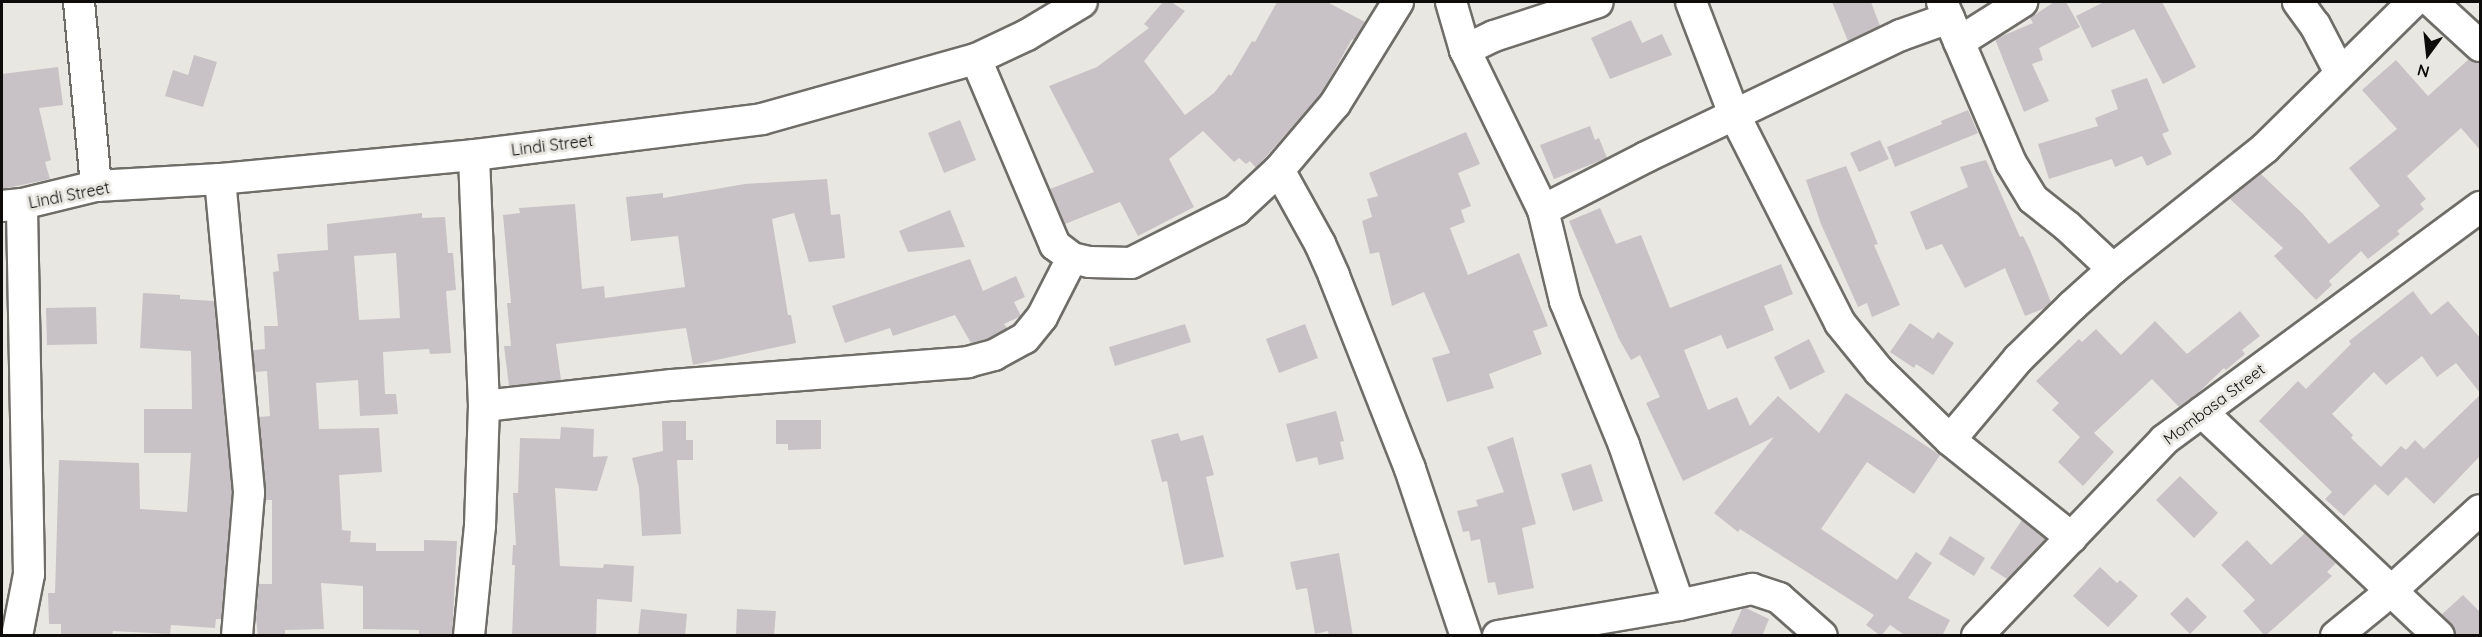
<!DOCTYPE html>
<style>
body{margin:0}
#map{position:relative;width:2482px;height:637px;overflow:hidden;background:#e9e7e1;font-family:Quicksand,sans-serif}
div>[style]{position:absolute}
[style*='--x']{left:calc(var(--x)*1px);top:calc(var(--y)*1px);width:calc(var(--w)*1px);rotate:calc(var(--a)*1deg)}
.building>*{inset:0;background:#c8c2c6}
.roads{filter:drop-shadow(2px 0 #6f6d68) drop-shadow(-2px 0 #6f6d68) drop-shadow(0 2px #6f6d68) drop-shadow(0 -2px #6f6d68)}
.street>*{height:30px;margin:-15px;padding:0 15px;transform-origin:15px;border-radius:15px;background:#fff}
span{translate:-50% -50%;white-space:nowrap;text-align:center;line-height:1.15;-webkit-text-stroke:6px #e9e7e1;paint-order:stroke}
.street-label{font-size:16px;color:#0d0c0a}
.frame{position:absolute;inset:0;border:3px solid #0d0c0a;pointer-events:none}
.north{position:absolute;left:2398px;top:24px;width:60px;height:60px;-webkit-text-stroke:4px #e9e7e1;paint-order:stroke;rotate:195deg;font-size:16px;font-weight:700;line-height:24px;text-align:center;color:#0d0c0a}
.north::after{content:'';display:block;margin:auto;width:21px;height:27px;background:#0d0c0a;clip-path:polygon(50% 0,100% 100%,50% 72%,0 100%)}
</style>
<div id="map">
<div class="building">
<div style="clip-path:polygon(1163px 2px,1171px 2px,1185px 11px,1144px 61px,1185px 115px,1214px 93px,1229px 74px,1231px 76px,1252px 41px,1255px 42px,1277px 2px,1327px 2px,1365px 22px,1354px 40px,1352px 39px,1321px 94px,1256px 168px,1250px 161px,1246px 164px,1239px 158px,1234px 162px,1203px 131px,1169px 159px,1194px 207px,1138px 236px,1120px 202px,1065px 224px,1050px 189px,1094px 172px,1049px 86px,1097px 67px,1149px 28px,1144px 24px)"></div>
<div style="clip-path:polygon(1832px 2px,1871px 2px,1880px 26px,1848px 41px)"></div>
<div style="clip-path:polygon(2054px 2px,2066px 2px,2080px 27px,2039px 48px,2043px 60px,2032px 64px,2049px 101px,2024px 112px,1995px 39px,2033px 23px,2030px 18px)"></div>
<div style="clip-path:polygon(2104px 2px,2162px 2px,2196px 67px,2163px 84px,2134px 29px,2092px 48px,2076px 16px)"></div>
<div style="clip-path:polygon(1631px 20px,1642px 43px,1662px 34px,1672px 55px,1610px 79px,1591px 38px)"></div>
<div style="clip-path:polygon(194px 55px,217px 62px,203px 107px,165px 96px,173px 70px,188px 75px)"></div>
<div style="clip-path:polygon(2469px 59px,2481px 63px,2481px 151px,2461px 128px,2407px 176px,2426px 199px,2420px 204px,2424px 209px,2397px 231px,2400px 234px,2368px 259px,2361px 251px,2329px 281px,2332px 285px,2316px 300px,2274px 256px,2283px 248px,2230px 199px,2261px 174px,2303px 214px,2329px 244px,2380px 206px,2349px 168px,2397px 129px,2362px 90px,2396px 60px,2428px 96px)"></div>
<div style="clip-path:polygon(58px 67px,63px 105px,39px 108px,51px 160px,45px 162px,50px 179px,2px 189px,2px 74px)"></div>
<div style="clip-path:polygon(2147px 78px,2169px 131px,2162px 134px,2172px 154px,2147px 166px,2142px 156px,2115px 167px,2112px 159px,2049px 179px,2038px 144px,2098px 126px,2095px 118px,2118px 109px,2111px 90px)"></div>
<div style="clip-path:polygon(1968px 110px,1978px 133px,1895px 167px,1887px 147px,1942px 124px,1941px 121px)"></div>
<div style="clip-path:polygon(960px 120px,976px 160px,944px 173px,928px 133px)"></div>
<div style="clip-path:polygon(1590px 126px,1595px 140px,1599px 138px,1607px 158px,1554px 179px,1540px 145px)"></div>
<div style="clip-path:polygon(1466px 132px,1480px 164px,1458px 173px,1471px 206px,1461px 210px,1465px 222px,1450px 228px,1468px 275px,1519px 253px,1548px 326px,1533px 331px,1542px 354px,1489px 374px,1494px 388px,1447px 402px,1432px 358px,1450px 353px,1424px 292px,1392px 306px,1379px 252px,1370px 254px,1362px 221px,1372px 217px,1367px 199px,1378px 196px,1369px 173px)"></div>
<div style="clip-path:polygon(1880px 140px,1889px 159px,1859px 172px,1850px 153px)"></div>
<div style="clip-path:polygon(1986px 160px,2020px 237px,2023px 236px,2030px 250px,2051px 302px,2045px 308px,2025px 316px,2005px 268px,1965px 288px,1942px 244px,1926px 250px,1910px 212px,1968px 187px,1960px 167px)"></div>
<div style="clip-path:polygon(1846px 166px,1878px 244px,1874px 245px,1900px 305px,1872px 317px,1867px 303px,1858px 307px,1821px 224px,1806px 180px)"></div>
<div style="clip-path:polygon(827px 179px,831px 215px,840px 214px,845px 258px,809px 262px,794px 213px,772px 219px,788px 315px,791px 315px,796px 343px,693px 365px,686px 328px,556px 344px,561px 380px,509px 386px,504px 346px,511px 346px,507px 303px,511px 303px,503px 215px,520px 213px,519px 208px,575px 204px,582px 289px,604px 286px,605px 298px,685px 287px,678px 236px,631px 241px,626px 197px,663px 193px,663px 198px,745px 184px)"></div>
<div style="clip-path:polygon(1600px 208px,1616px 244px,1641px 235px,1670px 308px,1781px 264px,1793px 294px,1764px 306px,1774px 330px,1727px 349px,1721px 335px,1684px 350px,1708px 410px,1737px 397px,1750px 426px,1778px 396px,1819px 433px,1846px 393px,1940px 455px,1914px 494px,1867px 462px,1821px 529px,1897px 580px,1916px 552px,1932px 563px,1908px 598px,1950px 620px,1942px 636px,1906px 636px,1890px 625px,1881px 636px,1866px 625px,1874px 615px,1740px 529px,1738px 532px,1714px 513px,1774px 437px,1683px 481px,1646px 403px,1660px 397px,1640px 355px,1631px 360px,1619px 339px,1569px 221px)"></div>
<div style="clip-path:polygon(950px 210px,965px 247px,908px 252px,899px 231px)"></div>
<div style="clip-path:polygon(evenodd,422px 213px,422px 218px,445px 217px,448px 253px,453px 253px,456px 290px,446px 291px,451px 353px,430px 354px,429px 349px,383px 352px,385px 394px,396px 394px,398px 414px,360px 416px,358px 380px,316px 383px,319px 429px,379px 428px,382px 472px,339px 475px,342px 530px,351px 531px,350px 542px,376px 543px,376px 551px,424px 551px,424px 540px,457px 541px,452px 636px,419px 636px,419px 630px,363px 629px,363px 586px,321px 583px,324px 629px,285px 630px,285px 636px,258px 636px,256px 618px,259px 584px,272px 584px,272px 500px,266px 500px,259px 417px,270px 416px,267px 371px,255px 372px,253px 350px,265px 349px,264px 326px,278px 326px,273px 272px,279px 271px,277px 254px,328px 250px,327px 224px,422px 213px,396px 253px,400px 318px,359px 320px,354px 256px,396px 253px)"></div>
<div style="clip-path:polygon(970px 259px,983px 291px,1016px 276px,1025px 297px,1014px 302px,1021px 316px,1004px 324px,1007px 328px,988px 339px,971px 343px,955px 315px,893px 336px,890px 328px,845px 343px,832px 306px)"></div>
<div style="clip-path:polygon(2413px 291px,2431px 315px,2448px 301px,2481px 339px,2481px 394px,2456px 363px,2437px 377px,2422px 356px,2386px 385px,2374px 372px,2332px 414px,2353px 435px,2351px 438px,2381px 467px,2401px 446px,2406px 450px,2415px 440px,2424px 449px,2481px 394px,2481px 455px,2434px 504px,2406px 477px,2388px 496px,2375px 484px,2344px 516px,2325px 499px,2332px 492px,2259px 421px,2298px 381px,2306px 389px,2351px 344px,2349px 341px)"></div>
<div style="clip-path:polygon(143px 293px,180px 295px,180px 299px,214px 301px,232px 493px,221px 619px,216px 619px,215px 628px,171px 625px,170px 634px,113px 631px,112px 636px,61px 636px,61px 624px,49px 624px,48px 593px,55px 593px,59px 460px,139px 463px,140px 509px,187px 512px,191px 453px,144px 453px,144px 409px,192px 409px,191px 351px,140px 348px)"></div>
<div style="clip-path:polygon(96px 307px,97px 344px,47px 345px,46px 308px)"></div>
<div style="clip-path:polygon(2240px 311px,2260px 336px,2242px 350px,2245px 354px,2226px 370px,2224px 368px,2198px 393px,2179px 407px,2152px 379px,2094px 433px,2114px 452px,2083px 486px,2058px 462px,2080px 437px,2052px 410px,2059px 403px,2036px 381px,2079px 339px,2082px 342px,2096px 329px,2121px 355px,2155px 321px,2187px 354px)"></div>
<div style="clip-path:polygon(1910px 323px,1933px 339px,1938px 332px,1954px 343px,1933px 375px,1916px 364px,1914px 368px,1890px 352px)"></div>
<div style="clip-path:polygon(1185px 324px,1191px 342px,1115px 366px,1109px 347px)"></div>
<div style="clip-path:polygon(1305px 324px,1318px 358px,1279px 373px,1266px 339px)"></div>
<div style="clip-path:polygon(1809px 339px,1825px 372px,1790px 390px,1774px 357px)"></div>
<div style="clip-path:polygon(1336px 411px,1344px 441px,1340px 442px,1344px 459px,1319px 465px,1317px 457px,1296px 462px,1286px 424px)"></div>
<div style="clip-path:polygon(776px 420px,821px 420px,821px 449px,788px 450px,788px 444px,776px 444px)"></div>
<div style="clip-path:polygon(662px 421px,686px 421px,686px 440px,693px 440px,693px 460px,677px 460px,681px 534px,642px 536px,639px 488px,632px 458px,663px 451px)"></div>
<div style="clip-path:polygon(561px 427px,594px 429px,593px 457px,608px 456px,597px 491px,555px 488px,560px 566px,603px 568px,604px 564px,634px 566px,632px 602px,597px 599px,596px 636px,512px 636px,515px 565px,512px 565px,513px 545px,516px 545px,513px 493px,518px 493px,520px 438px,560px 439px)"></div>
<div style="clip-path:polygon(1178px 433px,1181px 441px,1203px 435px,1214px 475px,1206px 477px,1224px 557px,1184px 565px,1167px 481px,1162px 482px,1151px 440px)"></div>
<div style="clip-path:polygon(1513px 437px,1536px 524px,1522px 528px,1534px 588px,1498px 595px,1495px 582px,1488px 583px,1480px 539px,1471px 541px,1469px 531px,1463px 532px,1457px 511px,1478px 506px,1476px 500px,1504px 492px,1487px 447px)"></div>
<div style="clip-path:polygon(1591px 464px,1603px 501px,1573px 511px,1561px 474px)"></div>
<div style="clip-path:polygon(2180px 476px,2218px 513px,2194px 538px,2156px 500px)"></div>
<div style="clip-path:polygon(2022px 520px,2046px 539px,2007px 579px,1990px 568px)"></div>
<div style="clip-path:polygon(2305px 533px,2336px 563px,2327px 572px,2332px 576px,2265px 636px,2243px 611px,2255px 600px,2221px 565px,2247px 540px,2271px 565px)"></div>
<div style="clip-path:polygon(1950px 536px,1985px 558px,1974px 576px,1939px 554px)"></div>
<div style="clip-path:polygon(1339px 553px,1353px 636px,1329px 636px,1328px 631px,1315px 634px,1307px 588px,1296px 590px,1290px 562px)"></div>
<div style="clip-path:polygon(2100px 567px,2117px 583px,2120px 580px,2138px 596px,2108px 627px,2073px 596px)"></div>
<div style="clip-path:polygon(2463px 595px,2481px 613px,2481px 636px,2456px 636px,2451px 624px,2441px 615px)"></div>
<div style="clip-path:polygon(2187px 597px,2207px 617px,2190px 634px,2170px 614px)"></div>
<div style="clip-path:polygon(1746px 608px,1769px 619px,1762px 636px,1730px 636px,1742px 609px)"></div>
<div style="clip-path:polygon(641px 609px,687px 614px,685px 636px,638px 636px)"></div>
<div style="clip-path:polygon(737px 609px,776px 611px,774px 636px,736px 636px)"></div>
</div>
<div class="roads">
<div class="street">
<div style="--x:79;--y:2;--w:185;--a:84.7"></div>
<div style="--x:1451;--y:2;--w:50;--a:73.7"></div>
<div style="--x:1465;--y:50;--w:178;--a:64"></div>
<div style="--x:1543;--y:210;--w:94;--a:76.4"></div>
<div style="--x:1565;--y:301;--w:156;--a:67.7"></div>
<div style="--x:1624;--y:445;--w:169;--a:71"></div>
<div style="--x:1691;--y:2;--w:120;--a:69"></div>
<div style="--x:1734;--y:114;--w:234;--a:63.1"></div>
<div style="--x:1840;--y:323;--w:62;--a:50.9"></div>
<div style="--x:1879;--y:371;--w:99;--a:44.2"></div>
<div style="--x:1950;--y:440;--w:156;--a:38.8"></div>
<div style="--x:1942;--y:2;--w:175;--a:66.8"></div>
<div style="--x:2011;--y:163;--w:42;--a:58.6"></div>
<div style="--x:2033;--y:199;--w:43;--a:38.5"></div>
<div style="--x:2067;--y:226;--w:63;--a:43.1"></div>
<div style="--x:2298;--y:2;--w:29;--a:54"></div>
<div style="--x:2315;--y:25;--w:54;--a:62.5"></div>
<div style="--x:2432;--y:2;--w:65;--a:42.5"></div>
<div style="--x:1959;--y:42;--w:75;--a:-32.4"></div>
<div style="--x:1465;--y:50;--w:32;--a:-26"></div>
<div style="--x:1494;--y:36;--w:109;--a:-18.1"></div>
<div style="--x:976;--y:59;--w:202;--a:67"></div>
<div style="--x:1055;--y:245;--w:21;--a:37"></div>
<div style="--x:1072;--y:258;--w:18;--a:13"></div>
<div style="--x:1090;--y:262;--w:41;--a:1.4"></div>
<div style="--x:1131;--y:263;--w:118;--a:-26.8"></div>
<div style="--x:1236;--y:210;--w:59;--a:-42.9"></div>
<div style="--x:1279;--y:170;--w:87;--a:-49.7"></div>
<div style="--x:1335;--y:104;--w:120;--a:-58.3"></div>
<div style="--x:1279;--y:170;--w:85;--a:61"></div>
<div style="--x:1320;--y:244;--w:35;--a:66"></div>
<div style="--x:1334;--y:276;--w:207;--a:68.5"></div>
<div style="--x:1410;--y:469;--w:176;--a:71.5"></div>
<div style="--x:220;--y:179;--w:315;--a:84.7"></div>
<div style="--x:249;--y:493;--w:144;--a:94.8"></div>
<div style="--x:2;--y:206;--w:20;--a:-6"></div>
<div style="--x:22;--y:204;--w:76;--a:-13.7"></div>
<div style="--x:96;--y:186;--w:124;--a:-3.2"></div>
<div style="--x:220;--y:179;--w:255;--a:-5.4"></div>
<div style="--x:474;--y:155;--w:290;--a:-7.1"></div>
<div style="--x:762;--y:119;--w:222;--a:-15.7"></div>
<div style="--x:976;--y:59;--w:56;--a:-25.2"></div>
<div style="--x:1027;--y:35;--w:64;--a:-31"></div>
<div style="--x:1543;--y:210;--w:116;--a:-27.2"></div>
<div style="--x:1646;--y:157;--w:283;--a:-25.6"></div>
<div style="--x:1901;--y:35;--w:51;--a:-19.5"></div>
<div style="--x:484;--y:406;--w:189;--a:-6.4"></div>
<div style="--x:672;--y:385;--w:297;--a:-4.4"></div>
<div style="--x:968;--y:362;--w:27;--a:-15"></div>
<div style="--x:994;--y:355;--w:35;--a:-29"></div>
<div style="--x:1025;--y:338;--w:27;--a:-51"></div>
<div style="--x:1042;--y:317;--w:66;--a:-63"></div>
<div style="--x:2202;--y:412;--w:326;--a:43.4"></div>
<div style="--x:1950;--y:440;--w:106;--a:-50"></div>
<div style="--x:2018;--y:359;--w:76;--a:-44.5"></div>
<div style="--x:2072;--y:306;--w:55;--a:-42.1"></div>
<div style="--x:2113;--y:269;--w:194;--a:-38.5"></div>
<div style="--x:2265;--y:148;--w:208;--a:-44.6"></div>
<div style="--x:17;--y:636;--w:63;--a:-79"></div>
<div style="--x:29;--y:574;--w:370;--a:-91.1"></div>
<div style="--x:469;--y:636;--w:111;--a:-84.3"></div>
<div style="--x:480;--y:526;--w:120;--a:-88.1"></div>
<div style="--x:484;--y:406;--w:251;--a:-92.3"></div>
<div style="--x:1498;--y:636;--w:184;--a:-9.7"></div>
<div style="--x:1679;--y:605;--w:75;--a:-12.4"></div>
<div style="--x:1752;--y:589;--w:28;--a:18"></div>
<div style="--x:1779;--y:598;--w:57;--a:41.5"></div>
<div style="--x:1977;--y:636;--w:271;--a:-46.3"></div>
<div style="--x:2164;--y:440;--w:393;--a:-36.4"></div>
<div style="--x:2336;--y:636;--w:71;--a:-39.3"></div>
<div style="--x:2391;--y:591;--w:120;--a:-42.3"></div>
</div>
</div>
<div class="street-label">
<span style="left:552px;top:145px;rotate:-7deg">Lindi Street</span>
<span style="left:69px;top:195px;rotate:-11deg">Lindi Street</span>
<span style="left:2214px;top:404px;rotate:-37deg">Mombasa Street</span>
</div>
<div class="frame"></div>
<div class="north">N</div>
</div>
